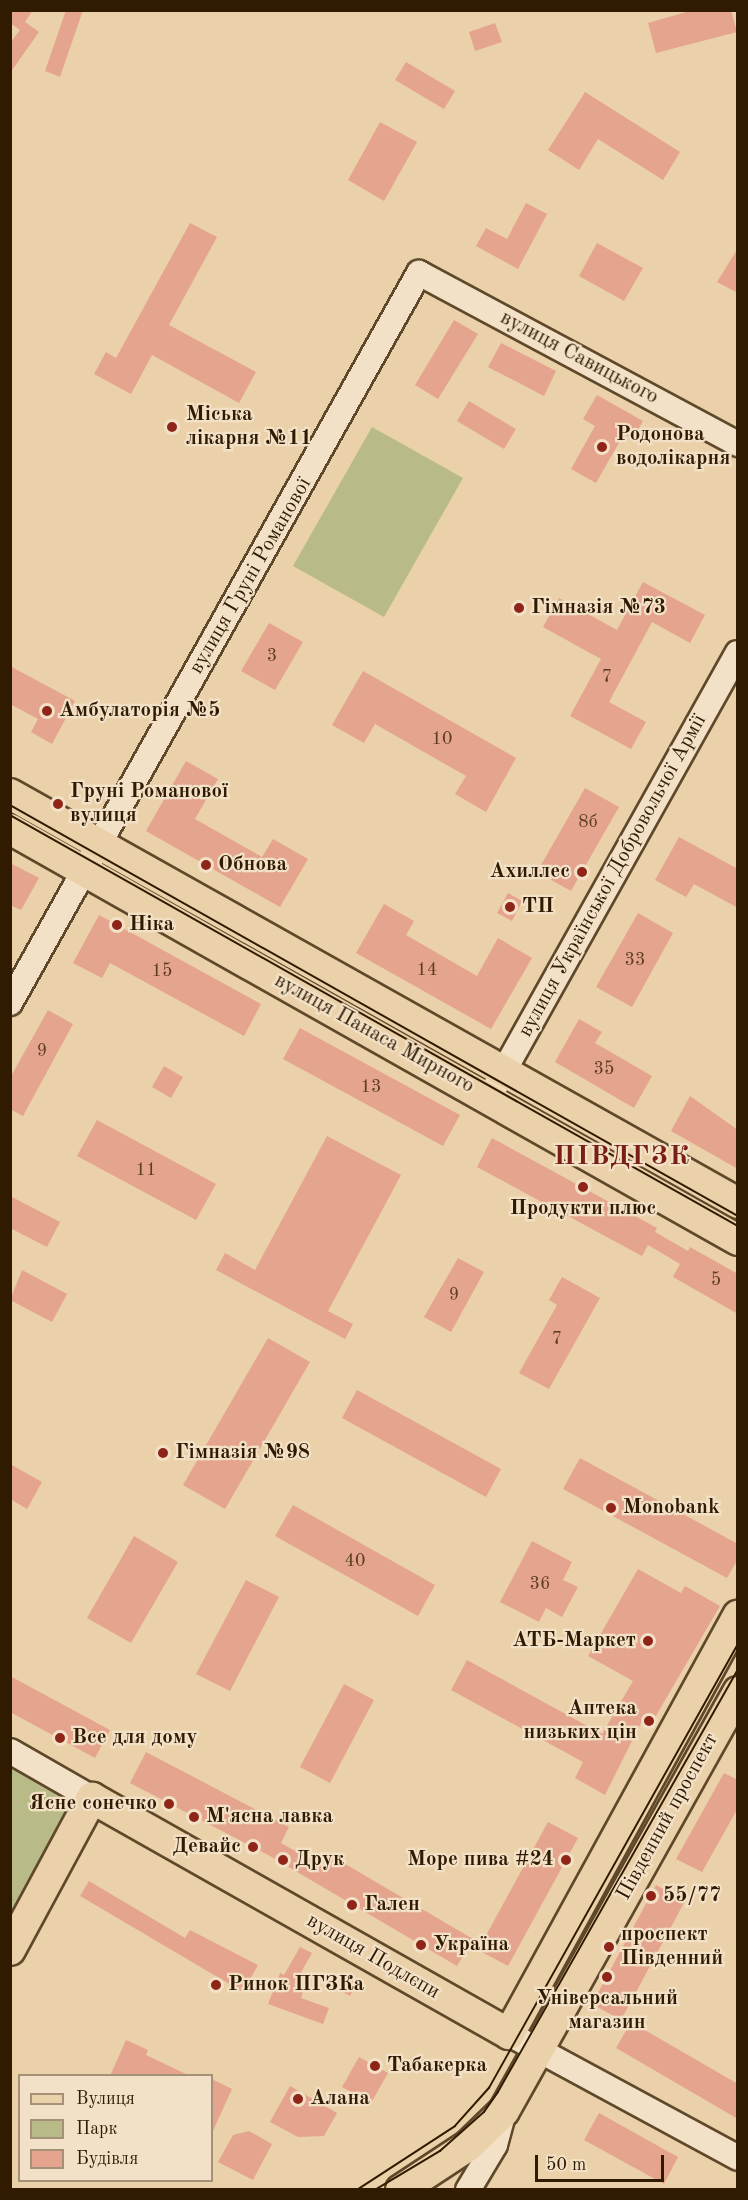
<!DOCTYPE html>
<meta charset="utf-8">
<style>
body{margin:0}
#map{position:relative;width:748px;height:2200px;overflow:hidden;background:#ebd1a9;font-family:"Old Standard TT",serif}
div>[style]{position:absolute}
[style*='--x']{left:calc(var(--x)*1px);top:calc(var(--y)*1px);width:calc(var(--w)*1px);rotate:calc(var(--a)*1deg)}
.green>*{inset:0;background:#b8bb87}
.building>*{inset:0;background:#e4a48e}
.roads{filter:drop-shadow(2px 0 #5f482a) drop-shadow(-2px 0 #5f482a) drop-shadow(0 2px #5f482a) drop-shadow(0 -2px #5f482a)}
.minor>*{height:24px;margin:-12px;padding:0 12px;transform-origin:12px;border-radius:12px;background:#f2e1c7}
.major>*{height:30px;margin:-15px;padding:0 15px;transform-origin:15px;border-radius:15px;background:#ebd1a9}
.tram>*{height:1.5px;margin:-0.75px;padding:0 0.75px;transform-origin:0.75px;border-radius:0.75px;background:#301a00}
.dots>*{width:16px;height:16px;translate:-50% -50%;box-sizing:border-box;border:3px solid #f2e1c7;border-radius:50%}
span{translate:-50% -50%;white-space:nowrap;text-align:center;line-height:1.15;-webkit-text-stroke:4.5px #f2e1c7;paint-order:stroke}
.number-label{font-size:18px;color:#5d3c24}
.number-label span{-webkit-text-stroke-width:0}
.street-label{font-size:21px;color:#301a00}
.poi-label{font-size:21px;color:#301a00;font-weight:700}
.left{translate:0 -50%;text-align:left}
.right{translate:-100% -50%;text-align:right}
.district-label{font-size:27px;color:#7a1f14;font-weight:700;letter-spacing:1.5px}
.frame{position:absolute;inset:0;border:12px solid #301a00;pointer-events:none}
.legend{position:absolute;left:18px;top:2074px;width:195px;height:108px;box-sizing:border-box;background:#f2e1c7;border:2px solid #a49177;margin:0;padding:8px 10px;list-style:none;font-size:18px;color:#301a00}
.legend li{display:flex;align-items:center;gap:12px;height:30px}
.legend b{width:30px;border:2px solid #a49177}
.scale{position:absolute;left:535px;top:2155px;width:129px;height:27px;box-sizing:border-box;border:3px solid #301a00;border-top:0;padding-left:8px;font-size:18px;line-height:21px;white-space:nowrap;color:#301a00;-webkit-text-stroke:4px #f2e1c7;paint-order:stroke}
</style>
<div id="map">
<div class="green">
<div style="clip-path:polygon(372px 427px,463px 478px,384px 617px,293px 566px)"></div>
<div style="clip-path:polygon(11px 1751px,92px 1798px,11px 1950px)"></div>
</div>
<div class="building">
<div style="clip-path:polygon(10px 10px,33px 10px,25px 22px,39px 32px,10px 73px,10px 43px,20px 30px,10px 23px)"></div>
<div style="clip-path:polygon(66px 10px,83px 10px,60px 77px,45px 71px)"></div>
<div style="clip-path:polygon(693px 10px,731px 10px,737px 32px,656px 53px,648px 23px)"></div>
<div style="clip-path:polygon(495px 23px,502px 42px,475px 51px,469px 32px)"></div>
<div style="clip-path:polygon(406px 62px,455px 91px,444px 109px,395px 80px)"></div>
<div style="clip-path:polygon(585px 92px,680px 152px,663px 180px,598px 139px,579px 170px,548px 150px)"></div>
<div style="clip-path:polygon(380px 122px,417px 142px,384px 201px,348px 180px)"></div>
<div style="clip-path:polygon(526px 203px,547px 214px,518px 269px,476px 246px,486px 228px,507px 239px)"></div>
<div style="clip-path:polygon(190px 223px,217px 237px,169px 325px,256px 372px,239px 403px,152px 355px,131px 394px,94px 374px,106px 352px,116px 358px)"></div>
<div style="clip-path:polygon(597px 243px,643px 268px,624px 301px,579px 276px)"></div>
<div style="clip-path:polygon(738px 248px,738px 293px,717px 282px)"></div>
<div style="clip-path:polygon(454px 320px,478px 334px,438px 399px,415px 385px)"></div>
<div style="clip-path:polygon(501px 343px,556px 371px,544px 396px,488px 367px)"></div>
<div style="clip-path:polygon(597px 395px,643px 421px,633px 439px,624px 434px,596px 483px,571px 469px,595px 426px,583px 419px)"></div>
<div style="clip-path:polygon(469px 401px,516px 429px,504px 449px,457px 421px)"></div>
<div style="clip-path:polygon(643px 582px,705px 615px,690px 643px,652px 622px,609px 702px,646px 722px,631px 749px,570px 716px,601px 659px,543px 627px,559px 598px,617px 630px)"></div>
<div style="clip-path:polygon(269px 623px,303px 642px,275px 690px,241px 671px)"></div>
<div style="clip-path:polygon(10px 666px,75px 701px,52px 744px,31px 732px,38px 719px,10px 704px)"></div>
<div style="clip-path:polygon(363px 671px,516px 758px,486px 812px,455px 794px,466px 776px,375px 724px,364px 743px,332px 725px)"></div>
<div style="clip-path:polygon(186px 761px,218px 779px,195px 819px,262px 857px,273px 839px,308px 859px,280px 907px,146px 831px)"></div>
<div style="clip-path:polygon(585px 788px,619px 807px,571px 891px,537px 872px)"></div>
<div style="clip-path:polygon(679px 837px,738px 869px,738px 908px,694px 884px,686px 897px,655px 880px)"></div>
<div style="clip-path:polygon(10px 863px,39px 878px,21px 910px,10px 905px)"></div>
<div style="clip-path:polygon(508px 893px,522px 901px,512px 921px,497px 913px)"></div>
<div style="clip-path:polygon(384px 904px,414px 921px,406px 935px,477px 976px,498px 938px,532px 958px,491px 1029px,356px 953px)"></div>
<div style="clip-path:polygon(638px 913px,673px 933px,632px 1007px,596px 987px)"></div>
<div style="clip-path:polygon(99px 915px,261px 1004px,244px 1036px,110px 963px,102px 978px,73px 963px)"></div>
<div style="clip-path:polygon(48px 1010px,73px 1024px,23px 1116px,10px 1109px,10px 1078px)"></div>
<div style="clip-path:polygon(579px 1019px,602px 1032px,595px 1043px,652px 1076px,634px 1108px,555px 1062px)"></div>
<div style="clip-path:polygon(300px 1028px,460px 1115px,443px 1146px,283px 1059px)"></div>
<div style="clip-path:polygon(164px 1066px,183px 1077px,171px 1098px,152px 1087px)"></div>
<div style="clip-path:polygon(690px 1096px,738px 1130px,738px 1169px,671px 1131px)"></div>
<div style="clip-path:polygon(97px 1120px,216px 1184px,196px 1220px,77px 1156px)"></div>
<div style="clip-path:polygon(327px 1136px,401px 1175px,328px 1311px,353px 1324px,345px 1339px,216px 1270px,225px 1253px,255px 1270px)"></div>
<div style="clip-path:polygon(492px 1138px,657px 1228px,655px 1232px,688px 1251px,690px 1247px,738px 1274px,738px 1314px,673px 1277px,680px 1264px,648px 1245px,642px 1256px,477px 1167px)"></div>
<div style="clip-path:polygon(10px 1196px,60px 1222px,47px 1247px,10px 1228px)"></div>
<div style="clip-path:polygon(458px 1258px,484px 1272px,451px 1332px,424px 1317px)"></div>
<div style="clip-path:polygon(22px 1270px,67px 1294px,52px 1322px,10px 1300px)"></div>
<div style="clip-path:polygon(562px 1277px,600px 1298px,549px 1389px,519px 1373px,557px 1305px,549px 1300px)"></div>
<div style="clip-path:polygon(268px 1338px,310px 1362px,225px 1509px,183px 1485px)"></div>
<div style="clip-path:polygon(357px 1390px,501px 1469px,486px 1497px,342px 1418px)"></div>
<div style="clip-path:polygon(580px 1458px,738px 1544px,738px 1559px,727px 1578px,563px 1489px)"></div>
<div style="clip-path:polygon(10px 1464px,42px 1482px,27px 1509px,10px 1499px)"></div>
<div style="clip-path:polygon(293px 1505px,435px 1585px,418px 1616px,275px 1536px)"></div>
<div style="clip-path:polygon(134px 1536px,178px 1562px,131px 1643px,87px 1618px)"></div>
<div style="clip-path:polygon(532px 1541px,572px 1562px,563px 1580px,578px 1587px,562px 1617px,546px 1608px,539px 1622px,500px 1602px)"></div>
<div style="clip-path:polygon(638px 1569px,681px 1593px,685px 1586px,720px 1606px,650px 1726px,642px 1721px,605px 1795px,575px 1778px,583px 1762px,451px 1690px,467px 1660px,602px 1734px,633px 1681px,588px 1656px)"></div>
<div style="clip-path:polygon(246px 1580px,279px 1597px,230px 1691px,196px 1674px)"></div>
<div style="clip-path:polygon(10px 1676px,110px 1730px,95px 1758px,10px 1712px)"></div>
<div style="clip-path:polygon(344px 1684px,374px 1700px,330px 1783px,300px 1767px)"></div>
<div style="clip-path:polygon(146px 1752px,289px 1827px,281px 1843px,323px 1867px,330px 1855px,473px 1939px,457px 1966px,270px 1856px,130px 1783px)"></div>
<div style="clip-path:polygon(724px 1773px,738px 1780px,738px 1808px,702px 1872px,676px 1859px)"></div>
<div style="clip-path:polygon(548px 1822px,578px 1838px,508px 1966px,478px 1950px)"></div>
<div style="clip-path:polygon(89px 1881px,185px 1938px,190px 1930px,258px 1965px,243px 1992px,80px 1896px)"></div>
<div style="clip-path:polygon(656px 1885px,685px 1901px,621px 2020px,592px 2004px)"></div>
<div style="clip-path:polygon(300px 1947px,312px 1953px,294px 1985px,304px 1989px,301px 1998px,329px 2008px,323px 2024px,268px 2004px,280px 1973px,284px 1975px)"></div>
<div style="clip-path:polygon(345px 1975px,358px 1982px,350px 1996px,337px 1989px)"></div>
<div style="clip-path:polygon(631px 2022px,738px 2084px,738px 2119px,616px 2048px)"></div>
<div style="clip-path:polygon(126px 2040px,148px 2050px,146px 2055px,190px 2076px,110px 2076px)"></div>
<div style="clip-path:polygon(359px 2057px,388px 2073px,371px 2103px,342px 2087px)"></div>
<div style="clip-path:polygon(212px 2079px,232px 2089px,212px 2133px)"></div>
<div style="clip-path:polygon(290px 2086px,337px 2113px,324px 2136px,298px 2137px,270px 2122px)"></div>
<div style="clip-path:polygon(599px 2113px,678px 2157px,664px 2184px,584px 2140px)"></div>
<div style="clip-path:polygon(249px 2131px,272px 2144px,253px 2180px,218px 2162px,233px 2135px)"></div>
</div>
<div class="roads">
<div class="minor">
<div style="--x:10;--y:1003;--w:837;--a:-60.74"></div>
<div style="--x:419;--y:273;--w:362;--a:28.2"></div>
<div style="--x:495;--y:1087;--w:497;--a:-60.8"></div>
<div style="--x:10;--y:1751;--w:95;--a:29.8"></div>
<div style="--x:509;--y:2034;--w:260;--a:28.4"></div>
<div style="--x:468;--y:2190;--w:52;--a:-59"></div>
<div style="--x:495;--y:2145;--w:35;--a:-75"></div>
</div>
<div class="major">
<div style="--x:10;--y:794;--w:835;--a:29.33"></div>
<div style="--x:10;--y:829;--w:836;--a:29.45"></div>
<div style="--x:10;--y:1950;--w:173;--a:-61.7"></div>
<div style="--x:92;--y:1798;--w:479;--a:29.5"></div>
<div style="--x:509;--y:2034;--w:477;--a:-61.3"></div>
<div style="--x:401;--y:2190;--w:80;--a:-33.3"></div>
<div style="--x:468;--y:2146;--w:50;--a:-44.2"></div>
<div style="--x:504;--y:2111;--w:480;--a:-60.8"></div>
</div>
</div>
<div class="tram">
<div style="--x:10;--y:805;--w:836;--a:29.45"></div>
<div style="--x:10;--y:815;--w:836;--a:29.45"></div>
<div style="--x:357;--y:2190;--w:117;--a:-33.1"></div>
<div style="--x:455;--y:2126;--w:51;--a:-48.2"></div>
<div style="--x:489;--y:2088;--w:509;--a:-60.72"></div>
<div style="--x:375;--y:2190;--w:76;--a:-31"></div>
<div style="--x:440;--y:2151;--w:59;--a:-41.6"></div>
<div style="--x:484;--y:2112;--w:24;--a:-55"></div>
<div style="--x:498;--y:2092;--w:486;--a:-60.4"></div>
</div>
<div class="dots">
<div style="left:172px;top:427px;background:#8f2418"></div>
<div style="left:602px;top:447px;background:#8f2418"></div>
<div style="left:519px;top:608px;background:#8f2418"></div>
<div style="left:47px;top:711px;background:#8f2418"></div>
<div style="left:58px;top:804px;background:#8f2418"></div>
<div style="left:206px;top:865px;background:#8f2418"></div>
<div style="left:582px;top:872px;background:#8f2418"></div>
<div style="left:510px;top:907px;background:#8f2418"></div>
<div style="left:117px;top:925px;background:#8f2418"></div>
<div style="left:583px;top:1187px;background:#8f2418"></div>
<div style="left:163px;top:1453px;background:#8f2418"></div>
<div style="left:611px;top:1508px;background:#8f2418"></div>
<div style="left:648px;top:1641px;background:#8f2418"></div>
<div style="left:649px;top:1721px;background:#8f2418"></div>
<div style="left:60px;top:1738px;background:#8f2418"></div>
<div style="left:169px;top:1804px;background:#8f2418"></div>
<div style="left:194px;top:1817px;background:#8f2418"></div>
<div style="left:253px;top:1847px;background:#8f2418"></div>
<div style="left:283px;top:1860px;background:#8f2418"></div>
<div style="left:566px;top:1860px;background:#8f2418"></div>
<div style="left:651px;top:1896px;background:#8f2418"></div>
<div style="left:352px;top:1905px;background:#8f2418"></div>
<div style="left:421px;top:1945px;background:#8f2418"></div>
<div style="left:609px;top:1947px;background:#8f2418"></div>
<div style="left:607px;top:1977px;background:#8f2418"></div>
<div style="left:216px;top:1985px;background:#8f2418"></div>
<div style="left:375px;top:2066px;background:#8f2418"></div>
<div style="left:298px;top:2099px;background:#8f2418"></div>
</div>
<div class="number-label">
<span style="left:272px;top:656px">3</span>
<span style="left:607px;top:677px">7</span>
<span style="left:442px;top:739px">10</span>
<span style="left:588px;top:822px">8б</span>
<span style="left:635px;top:960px">33</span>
<span style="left:427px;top:970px">14</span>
<span style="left:162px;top:971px">15</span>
<span style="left:42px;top:1051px">9</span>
<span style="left:604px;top:1069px">35</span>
<span style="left:371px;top:1087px">13</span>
<span style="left:146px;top:1170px">11</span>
<span style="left:716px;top:1280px">5</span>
<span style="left:454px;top:1295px">9</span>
<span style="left:557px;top:1339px">7</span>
<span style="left:355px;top:1561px">40</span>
<span style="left:540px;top:1584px">36</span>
</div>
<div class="street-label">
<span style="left:579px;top:358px;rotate:28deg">вулиця Савицького</span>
<span style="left:251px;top:576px;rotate:-60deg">вулиця Груні Романової</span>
<span style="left:613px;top:876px;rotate:-61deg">вулиця Української Добровольчої Армії</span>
<span style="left:374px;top:1034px;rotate:29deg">вулиця Панаса Мирного</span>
<span style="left:668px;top:1817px;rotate:-61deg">Південний проспект</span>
<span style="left:373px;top:1957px;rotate:30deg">вулиця Подлєпи</span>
</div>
<div class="poi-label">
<span class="left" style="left:186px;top:427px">Міська<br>лікарня №11</span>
<span class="left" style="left:616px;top:447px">Родонова<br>водолікарня</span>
<span class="left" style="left:531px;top:608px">Гімназія №73</span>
<span class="left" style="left:59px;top:711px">Амбулаторія №5</span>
<span class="left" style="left:70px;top:804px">Груні Романової<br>вулиця</span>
<span class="left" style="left:218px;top:865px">Обнова</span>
<span class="right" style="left:570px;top:872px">Ахиллес</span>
<span class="left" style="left:522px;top:907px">ТП</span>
<span class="left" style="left:129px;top:925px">Ніка</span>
<span style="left:583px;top:1209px">Продукти плюс</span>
<span class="left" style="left:175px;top:1453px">Гімназія №98</span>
<span class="left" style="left:623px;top:1508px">Monobank</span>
<span class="right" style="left:636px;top:1641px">АТБ-Маркет</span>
<span class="right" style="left:637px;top:1721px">Аптека<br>низьких цін</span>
<span class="left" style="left:72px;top:1738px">Все для дому</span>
<span class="right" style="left:157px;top:1804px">Ясне сонечко</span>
<span class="left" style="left:206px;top:1817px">М'ясна лавка</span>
<span class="right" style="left:241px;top:1847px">Девайс</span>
<span class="left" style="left:295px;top:1860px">Друк</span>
<span class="right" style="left:554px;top:1860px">Море пива #24</span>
<span class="left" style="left:663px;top:1896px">55/77</span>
<span class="left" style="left:364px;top:1905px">Гален</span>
<span class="left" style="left:621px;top:1947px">проспект<br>Південний</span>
<span class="left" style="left:433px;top:1945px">Україна</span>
<span class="left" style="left:228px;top:1985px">Ринок ПГЗКа</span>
<span style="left:607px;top:2011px">Універсальний<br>магазин</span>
<span class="left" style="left:387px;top:2066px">Табакерка</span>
<span class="left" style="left:310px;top:2099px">Алана</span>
</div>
<div class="district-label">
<span style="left:622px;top:1157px">ПІВДГЗК</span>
</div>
<div class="frame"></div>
<ul class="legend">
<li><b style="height:8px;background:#ebd1a9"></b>Вулиця</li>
<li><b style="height:16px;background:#b8bb87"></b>Парк</li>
<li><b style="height:16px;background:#e4a48e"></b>Будівля</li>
</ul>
<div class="scale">50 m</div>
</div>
